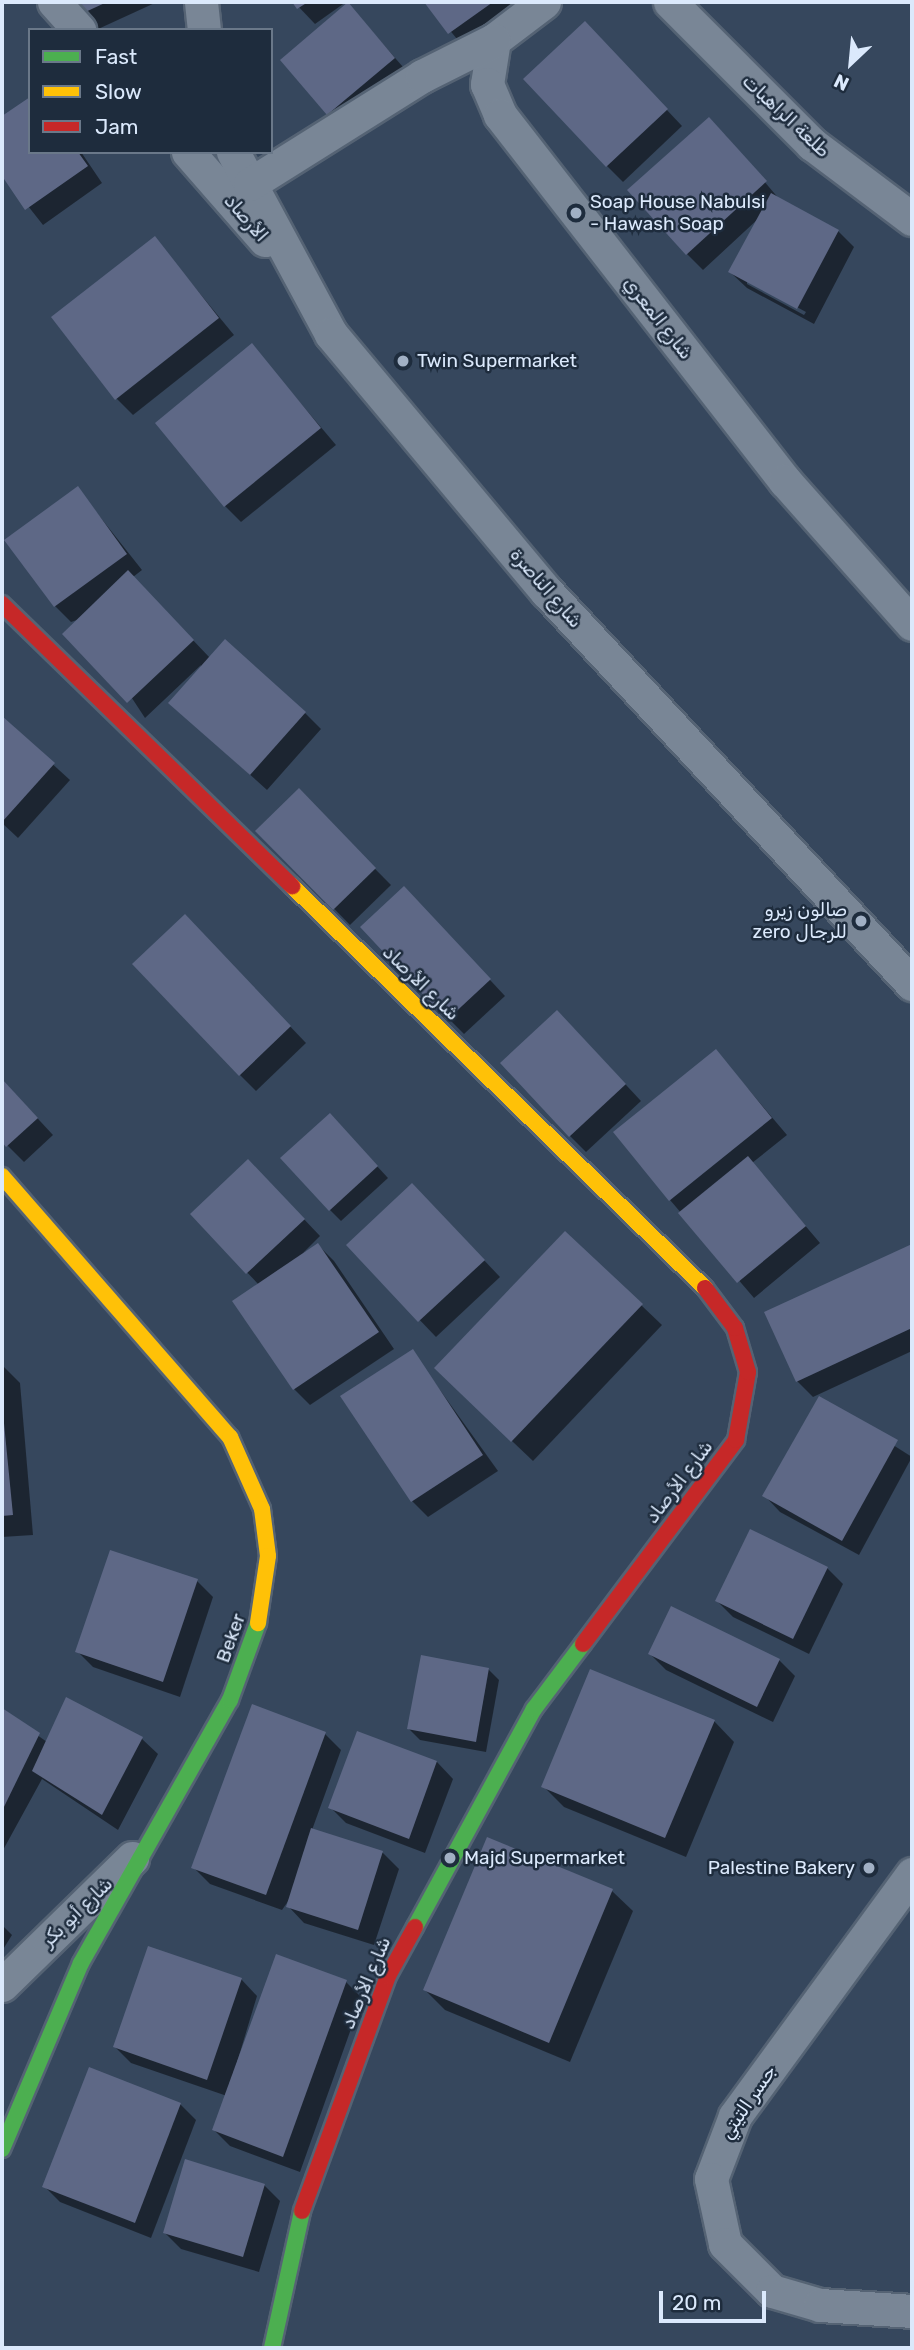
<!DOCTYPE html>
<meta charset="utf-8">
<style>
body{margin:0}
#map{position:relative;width:914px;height:2350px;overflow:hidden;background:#36475d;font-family:Rubik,Cairo,sans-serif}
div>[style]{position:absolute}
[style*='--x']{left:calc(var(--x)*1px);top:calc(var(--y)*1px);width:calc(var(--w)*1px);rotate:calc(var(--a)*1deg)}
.shadow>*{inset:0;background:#0007}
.building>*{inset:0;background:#5e6886}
.roads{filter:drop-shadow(2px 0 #556374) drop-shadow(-2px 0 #556374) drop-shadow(0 2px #556374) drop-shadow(0 -2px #556374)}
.street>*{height:33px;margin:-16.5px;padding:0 16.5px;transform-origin:16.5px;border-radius:16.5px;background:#798696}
.fast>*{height:16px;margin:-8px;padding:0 8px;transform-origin:8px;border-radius:8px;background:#4caf50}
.slow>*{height:16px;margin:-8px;padding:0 8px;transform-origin:8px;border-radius:8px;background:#ffc107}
.jam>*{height:16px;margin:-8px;padding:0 8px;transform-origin:8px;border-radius:8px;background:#c62828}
.dots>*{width:19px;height:19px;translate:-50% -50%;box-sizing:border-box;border:4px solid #1e2c3d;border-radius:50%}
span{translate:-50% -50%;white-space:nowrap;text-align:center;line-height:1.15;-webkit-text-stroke:5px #1e2c3d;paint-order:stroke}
.street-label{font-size:19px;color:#dbe9fc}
.poi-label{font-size:19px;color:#dbe9fc}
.left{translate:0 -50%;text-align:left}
.right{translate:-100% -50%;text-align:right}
.frame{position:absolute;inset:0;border:4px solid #dbe9fc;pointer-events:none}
.legend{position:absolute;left:28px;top:28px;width:245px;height:126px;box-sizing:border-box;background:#1e2c3d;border:2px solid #6a7889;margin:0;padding:9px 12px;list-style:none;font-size:21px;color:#dbe9fc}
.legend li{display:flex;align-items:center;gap:14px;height:35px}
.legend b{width:35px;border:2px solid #6a7889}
.north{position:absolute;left:816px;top:28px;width:70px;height:70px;-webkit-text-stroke:5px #1e2c3d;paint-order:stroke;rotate:206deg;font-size:19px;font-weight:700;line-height:28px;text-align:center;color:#dbe9fc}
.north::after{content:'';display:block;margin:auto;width:24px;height:32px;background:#dbe9fc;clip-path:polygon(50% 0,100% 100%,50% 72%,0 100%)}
.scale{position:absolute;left:659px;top:2291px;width:107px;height:32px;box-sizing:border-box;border:4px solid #dbe9fc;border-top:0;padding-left:9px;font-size:21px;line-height:24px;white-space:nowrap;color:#dbe9fc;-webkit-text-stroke:5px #1e2c3d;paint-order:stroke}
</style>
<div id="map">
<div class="shadow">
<div style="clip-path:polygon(61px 2px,157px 2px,96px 30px,80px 30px)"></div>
<div style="clip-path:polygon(294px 2px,346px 2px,315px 24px)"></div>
<div style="clip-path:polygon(427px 2px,531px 2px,465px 49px)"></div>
<div style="clip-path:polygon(348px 4px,410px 75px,345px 130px,282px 60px)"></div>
<div style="clip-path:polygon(601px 40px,682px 126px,623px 182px,607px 166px)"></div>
<div style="clip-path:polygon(30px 99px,30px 152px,81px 152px,102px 183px,43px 225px,2px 173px,2px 118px)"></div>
<div style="clip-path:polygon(evenodd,725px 135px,780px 200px,838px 231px,854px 247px,814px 324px,747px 288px,730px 272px,758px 219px,703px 270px,687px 254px,725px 135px,747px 280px,806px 312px,804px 315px,747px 284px,747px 280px)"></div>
<div style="clip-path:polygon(155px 239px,234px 335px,133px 415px,116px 398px)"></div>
<div style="clip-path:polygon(252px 346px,336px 445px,241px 522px,225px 506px)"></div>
<div style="clip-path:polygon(78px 489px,142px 570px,133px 577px,210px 658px,305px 713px,321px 729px,267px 790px,187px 718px,201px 665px,145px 718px,80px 619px,71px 622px,55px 606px,7px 540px)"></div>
<div style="clip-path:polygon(2px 718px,70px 780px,18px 838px,2px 823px)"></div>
<div style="clip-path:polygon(298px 791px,391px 885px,350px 925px,258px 831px)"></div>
<div style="clip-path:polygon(420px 905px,505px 996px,464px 1034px,448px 1018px)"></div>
<div style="clip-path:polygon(201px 933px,306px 1043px,256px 1091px,240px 1075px)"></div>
<div style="clip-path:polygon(573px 1028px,641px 1101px,586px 1152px,570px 1136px)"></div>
<div style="clip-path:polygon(716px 1051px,787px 1135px,752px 1163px,820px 1243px,754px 1298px,670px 1200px)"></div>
<div style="clip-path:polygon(2px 1080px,53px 1135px,24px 1162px,2px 1140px)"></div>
<div style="clip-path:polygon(340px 1126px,388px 1178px,341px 1221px,330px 1210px)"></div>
<div style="clip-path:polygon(264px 1177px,320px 1236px,303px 1253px,318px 1245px,334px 1261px,394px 1349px,310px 1405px,294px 1389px,259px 1285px,192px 1214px)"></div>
<div style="clip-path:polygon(428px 1201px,500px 1277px,436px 1337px,348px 1245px)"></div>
<div style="clip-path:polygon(912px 1246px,912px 1351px,813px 1397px,797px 1381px,766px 1313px)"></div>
<div style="clip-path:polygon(641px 1305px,662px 1325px,533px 1461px,456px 1388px)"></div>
<div style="clip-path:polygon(412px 1351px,498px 1471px,428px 1517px,412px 1501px)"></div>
<div style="clip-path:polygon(2px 1365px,20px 1383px,33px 1535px,2px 1537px)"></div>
<div style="clip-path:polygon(819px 1398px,912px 1457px,859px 1555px,780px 1512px,764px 1495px)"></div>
<div style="clip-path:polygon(827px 1568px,843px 1584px,809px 1654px,733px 1617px,717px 1601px)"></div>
<div style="clip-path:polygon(197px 1581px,213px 1597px,180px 1697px,93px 1667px,77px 1651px)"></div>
<div style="clip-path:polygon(650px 1654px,779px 1660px,795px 1676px,773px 1722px,666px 1670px)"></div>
<div style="clip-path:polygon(488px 1669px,499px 1680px,486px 1752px,420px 1740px,409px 1729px)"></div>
<div style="clip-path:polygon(2px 1710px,47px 1742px,141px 1738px,158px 1754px,118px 1830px,42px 1779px,2px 1852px)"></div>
<div style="clip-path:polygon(714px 1721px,734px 1742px,686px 1857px,564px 1807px,543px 1786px)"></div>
<div style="clip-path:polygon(358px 1733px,437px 1762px,453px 1779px,425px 1853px,346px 1823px,330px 1807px)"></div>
<div style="clip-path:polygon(325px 1734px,341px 1750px,312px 1830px,383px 1853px,399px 1869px,374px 1945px,304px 1923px,288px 1906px,291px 1897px,282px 1910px,210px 1884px,194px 1868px)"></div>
<div style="clip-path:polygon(612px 1891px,633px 1911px,570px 2062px,445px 2010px,425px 1990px)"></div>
<div style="clip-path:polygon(2px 1925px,12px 1935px,2px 1951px)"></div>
<div style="clip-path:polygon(241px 1979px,257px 1996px,229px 2089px,346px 1982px,362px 1998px,300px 2172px,230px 2146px,214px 2130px,227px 2096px,131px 2063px,115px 2047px)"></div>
<div style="clip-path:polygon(180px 2104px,196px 2120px,151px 2238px,60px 2202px,44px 2186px)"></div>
<div style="clip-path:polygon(264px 2185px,280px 2201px,259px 2272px,181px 2249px,165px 2233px)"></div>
</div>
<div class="building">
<div style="clip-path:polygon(59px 2px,107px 2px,68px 20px)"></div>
<div style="clip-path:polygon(292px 2px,308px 2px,297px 9px)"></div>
<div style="clip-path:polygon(348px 2px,395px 58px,327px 115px,280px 60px)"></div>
<div style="clip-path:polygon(424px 2px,493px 2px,448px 34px)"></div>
<div style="clip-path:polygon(585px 21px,668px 109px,606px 167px,523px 79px)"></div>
<div style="clip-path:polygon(30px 97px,30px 152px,78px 152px,88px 166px,25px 210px,2px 176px,2px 116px)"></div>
<div style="clip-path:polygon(709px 117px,767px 181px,686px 255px,627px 190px)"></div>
<div style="clip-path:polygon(771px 193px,839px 230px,797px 309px,728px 272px)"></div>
<div style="clip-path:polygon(155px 236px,219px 318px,115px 400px,51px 317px)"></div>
<div style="clip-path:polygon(252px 343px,321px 428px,224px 507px,155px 423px)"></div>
<div style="clip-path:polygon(78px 486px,127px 554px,54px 607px,4px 540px)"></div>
<div style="clip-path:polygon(128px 570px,194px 640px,127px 703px,62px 634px)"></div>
<div style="clip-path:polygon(225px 639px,306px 712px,250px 775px,168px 703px)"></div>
<div style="clip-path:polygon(2px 716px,55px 763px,2px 822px)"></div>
<div style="clip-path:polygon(299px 788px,376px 868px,333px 910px,255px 831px)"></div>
<div style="clip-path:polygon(404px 886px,491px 979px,447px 1020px,360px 927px)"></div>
<div style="clip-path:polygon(185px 914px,291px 1026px,239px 1076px,132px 964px)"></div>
<div style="clip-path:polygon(557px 1010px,626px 1084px,569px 1137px,500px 1063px)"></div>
<div style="clip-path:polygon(716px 1049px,772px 1118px,669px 1201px,613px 1132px)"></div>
<div style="clip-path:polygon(2px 1079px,38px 1118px,6px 1147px,2px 1142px)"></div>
<div style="clip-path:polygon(330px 1113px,378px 1166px,329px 1211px,280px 1158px)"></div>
<div style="clip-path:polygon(748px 1156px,806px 1226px,737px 1283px,678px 1213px)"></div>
<div style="clip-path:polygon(248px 1159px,305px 1219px,246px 1274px,190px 1214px)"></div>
<div style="clip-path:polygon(412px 1183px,485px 1260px,418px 1322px,346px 1245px)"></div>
<div style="clip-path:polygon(565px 1231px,643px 1304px,511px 1442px,434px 1368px)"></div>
<div style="clip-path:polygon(318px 1243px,379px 1332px,293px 1390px,232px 1301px)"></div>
<div style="clip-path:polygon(912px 1244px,912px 1328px,796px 1382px,764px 1312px)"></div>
<div style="clip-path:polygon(413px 1349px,483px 1455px,411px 1502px,340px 1396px)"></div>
<div style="clip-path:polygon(819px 1396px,898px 1440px,842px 1541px,762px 1496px)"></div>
<div style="clip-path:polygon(2px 1403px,13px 1515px,2px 1516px)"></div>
<div style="clip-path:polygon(750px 1529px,828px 1567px,793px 1639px,715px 1601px)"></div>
<div style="clip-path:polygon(110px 1550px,198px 1579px,163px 1682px,75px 1652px)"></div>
<div style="clip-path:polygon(671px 1606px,780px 1659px,757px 1707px,648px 1654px)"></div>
<div style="clip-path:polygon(421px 1655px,489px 1668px,476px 1742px,407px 1729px)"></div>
<div style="clip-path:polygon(590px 1669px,715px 1720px,665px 1838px,541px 1787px)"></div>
<div style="clip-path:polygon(66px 1697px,143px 1737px,102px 1815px,32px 1771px)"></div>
<div style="clip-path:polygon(252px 1704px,326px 1732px,266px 1895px,191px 1868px)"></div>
<div style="clip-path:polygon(2px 1708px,40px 1733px,2px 1811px)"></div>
<div style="clip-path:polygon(357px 1731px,437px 1761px,409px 1839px,328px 1808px)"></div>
<div style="clip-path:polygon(311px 1828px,383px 1851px,358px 1930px,286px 1907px)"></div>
<div style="clip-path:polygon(487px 1837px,613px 1889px,549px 2043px,423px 1990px)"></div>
<div style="clip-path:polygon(148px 1946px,242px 1978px,207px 2080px,113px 2047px)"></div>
<div style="clip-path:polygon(276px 1954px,347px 1980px,283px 2157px,212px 2130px)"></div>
<div style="clip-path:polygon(89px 2067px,181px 2103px,135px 2223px,42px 2187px)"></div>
<div style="clip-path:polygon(185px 2159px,265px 2184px,243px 2257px,163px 2233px)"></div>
</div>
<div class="roads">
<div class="street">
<div style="--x:54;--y:2;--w:38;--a:48"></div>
<div style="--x:201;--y:2;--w:28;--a:84"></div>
<div style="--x:544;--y:2;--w:63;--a:142.8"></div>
<div style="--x:494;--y:40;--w:45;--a:99"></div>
<div style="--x:487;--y:84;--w:34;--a:67"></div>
<div style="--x:500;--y:115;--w:464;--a:52.1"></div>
<div style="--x:785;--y:481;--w:191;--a:48.4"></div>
<div style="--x:670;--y:2;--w:201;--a:45"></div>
<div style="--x:812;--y:144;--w:125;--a:36.9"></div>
<div style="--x:188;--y:152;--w:117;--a:48.8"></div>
<div style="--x:233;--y:152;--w:207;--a:61.7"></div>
<div style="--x:331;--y:334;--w:336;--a:50.1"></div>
<div style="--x:547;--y:592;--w:536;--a:47.04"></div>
<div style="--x:250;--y:184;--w:203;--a:-32.1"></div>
<div style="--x:422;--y:76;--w:80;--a:-26.6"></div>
<div style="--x:912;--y:1874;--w:300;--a:126.2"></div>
<div style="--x:735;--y:2116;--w:67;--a:110.9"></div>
<div style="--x:711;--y:2179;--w:66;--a:77.8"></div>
<div style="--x:725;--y:2244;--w:66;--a:45"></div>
<div style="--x:772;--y:2291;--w:50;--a:16.3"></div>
<div style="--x:820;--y:2305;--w:92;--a:3.7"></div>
<div style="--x:2;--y:1985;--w:182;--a:-44.3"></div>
</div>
<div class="fast">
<div style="--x:415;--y:1927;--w:248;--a:-61.4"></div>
<div style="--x:534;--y:1709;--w:81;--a:-53"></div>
<div style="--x:2;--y:2149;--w:202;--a:-67"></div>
<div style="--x:81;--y:1963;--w:302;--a:-60.5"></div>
<div style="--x:230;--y:1700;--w:82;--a:-70"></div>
<div style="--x:272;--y:2348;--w:140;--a:-77.6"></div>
</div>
<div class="slow">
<div style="--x:292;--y:886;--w:576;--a:44.23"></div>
<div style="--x:2;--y:1176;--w:347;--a:48.9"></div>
<div style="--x:230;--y:1437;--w:79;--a:66"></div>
<div style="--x:262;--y:1509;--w:47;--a:82.7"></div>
<div style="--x:268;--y:1556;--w:68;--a:98.5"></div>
</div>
<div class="jam">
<div style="--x:2;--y:604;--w:405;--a:44.2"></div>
<div style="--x:583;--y:1644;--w:255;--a:-53.1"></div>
<div style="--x:736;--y:1440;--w:69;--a:-80"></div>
<div style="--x:748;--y:1372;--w:46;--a:-106.5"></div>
<div style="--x:735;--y:1328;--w:50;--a:-126.9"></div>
<div style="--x:302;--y:2211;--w:250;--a:-69.9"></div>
<div style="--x:388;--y:1976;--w:56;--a:-61.1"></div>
</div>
</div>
<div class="dots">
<div style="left:576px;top:213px;background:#a1b0c4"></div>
<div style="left:403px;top:361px;background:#a1b0c4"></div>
<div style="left:861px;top:921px;background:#a1b0c4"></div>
<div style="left:450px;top:1858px;background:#a1b0c4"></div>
<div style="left:869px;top:1868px;background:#a1b0c4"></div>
</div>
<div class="street-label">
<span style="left:786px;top:116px;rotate:43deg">طلعة الراهبات</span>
<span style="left:246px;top:218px;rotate:49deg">الأرصاد</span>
<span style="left:658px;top:318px;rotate:52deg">شارع المعري</span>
<span style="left:546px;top:588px;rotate:49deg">شارع الناصرة</span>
<span style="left:421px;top:983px;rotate:44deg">شارع الأرصاد</span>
<span style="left:679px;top:1482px;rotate:-53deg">شارع الأرصاد</span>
<span style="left:231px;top:1638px;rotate:-70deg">Beker</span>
<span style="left:77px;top:1912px;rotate:-44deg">شارع أبو بكر</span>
<span style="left:366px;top:1983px;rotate:-67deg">شارع الأرصاد</span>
<span style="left:748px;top:2102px;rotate:-56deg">جسر التيتي</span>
</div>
<div class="poi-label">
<span class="left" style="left:590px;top:213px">Soap House Nabulsi<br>- Hawash Soap</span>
<span class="left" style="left:417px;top:361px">Twin Supermarket</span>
<span class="right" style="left:847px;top:921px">صالون زيرو<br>zero للرجال</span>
<span class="left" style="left:464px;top:1858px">Majd Supermarket</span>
<span class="right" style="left:855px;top:1868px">Palestine Bakery</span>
</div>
<div class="frame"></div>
<ul class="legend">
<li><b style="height:9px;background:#4caf50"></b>Fast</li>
<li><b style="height:9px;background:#ffc107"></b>Slow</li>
<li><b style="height:9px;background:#c62828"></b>Jam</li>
</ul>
<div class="north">N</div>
<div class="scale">20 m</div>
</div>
